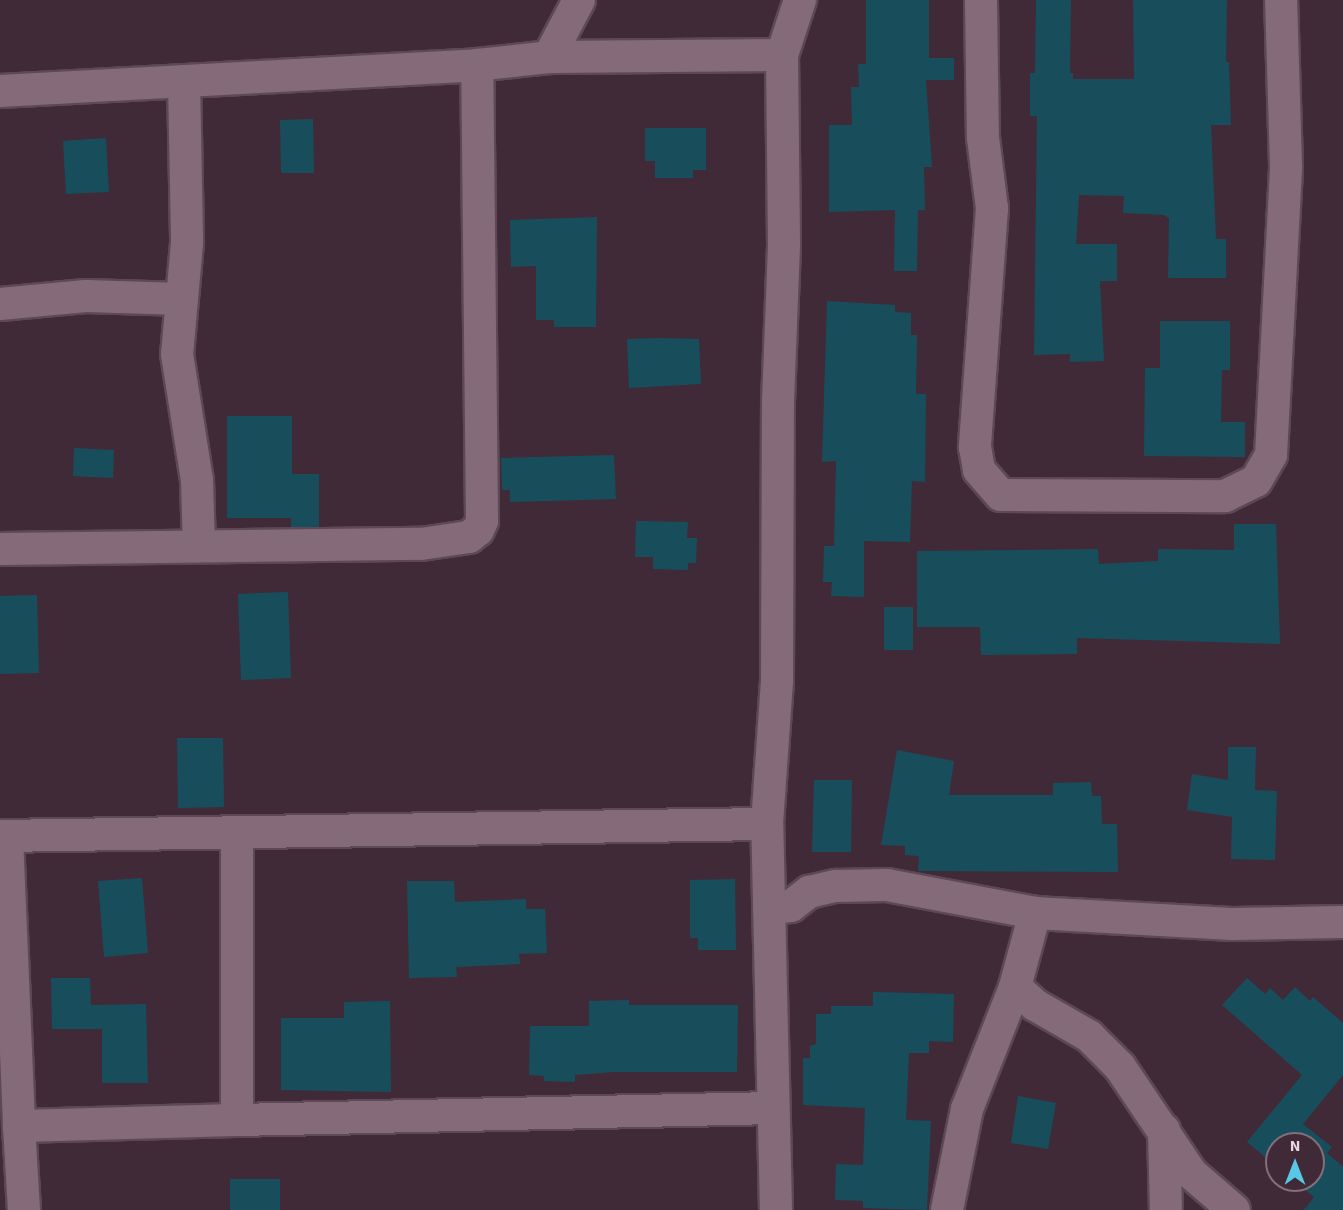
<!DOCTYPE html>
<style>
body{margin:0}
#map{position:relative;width:1343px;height:1210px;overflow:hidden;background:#402a37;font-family:"Source Sans 3",sans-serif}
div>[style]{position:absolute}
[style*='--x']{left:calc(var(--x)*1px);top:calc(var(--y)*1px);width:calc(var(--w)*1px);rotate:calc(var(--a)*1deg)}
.building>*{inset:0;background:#184e5c}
.roads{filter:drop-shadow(2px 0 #5c4955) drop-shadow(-2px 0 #5c4955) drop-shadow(0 2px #5c4955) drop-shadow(0 -2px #5c4955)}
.street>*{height:32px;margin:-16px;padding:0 16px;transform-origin:16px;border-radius:16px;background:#856b7a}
span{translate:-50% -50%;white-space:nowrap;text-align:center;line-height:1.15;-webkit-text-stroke:5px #402a37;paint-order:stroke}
.north{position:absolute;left:1265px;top:1132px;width:60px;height:60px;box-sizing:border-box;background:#402a37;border:2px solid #83707b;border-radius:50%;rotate:0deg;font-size:16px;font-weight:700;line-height:24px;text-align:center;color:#e7d8e0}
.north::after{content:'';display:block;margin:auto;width:21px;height:27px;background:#59c8e5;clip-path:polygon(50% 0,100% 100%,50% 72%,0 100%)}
</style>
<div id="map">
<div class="building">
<div style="clip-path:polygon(866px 0,929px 0,929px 58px,954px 58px,954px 80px,926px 80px,932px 167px,924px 167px,925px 210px,918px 210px,917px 271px,894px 271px,895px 210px,829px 212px,829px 125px,852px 125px,851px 87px,859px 87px,858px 64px,866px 64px)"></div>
<div style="clip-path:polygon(1036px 0,1071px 0,1070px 73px,1073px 73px,1073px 79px,1134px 79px,1133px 0,1227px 0,1226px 62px,1229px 62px,1231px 125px,1211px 125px,1216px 239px,1226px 239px,1226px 278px,1168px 278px,1169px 218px,1164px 215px,1123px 213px,1124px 196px,1079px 195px,1076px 244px,1117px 244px,1117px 281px,1100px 281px,1104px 361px,1070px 362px,1070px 354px,1034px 355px,1037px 116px,1030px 116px,1030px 73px,1035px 73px)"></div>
<div style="clip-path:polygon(313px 119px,314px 173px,281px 173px,280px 120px)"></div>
<div style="clip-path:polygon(645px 128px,706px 128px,706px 170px,693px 170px,693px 178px,655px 178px,655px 161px,645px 161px)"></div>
<div style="clip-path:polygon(106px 138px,109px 192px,66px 194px,63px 141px)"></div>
<div style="clip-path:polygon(597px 217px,596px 327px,554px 327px,554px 320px,536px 320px,536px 266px,511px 267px,510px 220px)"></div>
<div style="clip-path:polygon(827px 301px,895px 305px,895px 312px,911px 313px,911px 335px,917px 335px,916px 394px,926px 394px,925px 482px,912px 481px,910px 542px,864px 541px,864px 597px,831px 596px,832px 582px,823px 582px,824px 546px,834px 546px,836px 461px,822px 462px)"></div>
<div style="clip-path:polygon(1160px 321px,1230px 321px,1230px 370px,1222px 370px,1221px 422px,1245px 422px,1245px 457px,1144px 456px,1145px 368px,1160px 368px)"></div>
<div style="clip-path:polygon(659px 338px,699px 339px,701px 384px,629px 388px,627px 339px)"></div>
<div style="clip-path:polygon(227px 416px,292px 416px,292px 474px,319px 474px,319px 527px,291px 528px,291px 518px,227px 518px)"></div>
<div style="clip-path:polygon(74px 448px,114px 450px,113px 478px,73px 476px)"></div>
<div style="clip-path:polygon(614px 455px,616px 499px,510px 502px,510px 490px,502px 490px,501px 458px)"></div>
<div style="clip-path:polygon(636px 521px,688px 522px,687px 538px,697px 538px,696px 563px,688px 563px,688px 570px,653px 569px,653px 557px,635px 557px)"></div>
<div style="clip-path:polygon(1234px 524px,1276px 524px,1280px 644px,1077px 638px,1077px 654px,981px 655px,980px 627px,917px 627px,917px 551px,1098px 549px,1099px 564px,1158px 561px,1158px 549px,1234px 550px)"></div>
<div style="clip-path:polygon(288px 592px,291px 678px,241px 680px,238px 594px)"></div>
<div style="clip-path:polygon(37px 595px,39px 673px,0 674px,0 596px)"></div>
<div style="clip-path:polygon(884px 607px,913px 607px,913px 650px,884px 650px)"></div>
<div style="clip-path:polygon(177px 738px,223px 738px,224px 807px,178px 808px)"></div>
<div style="clip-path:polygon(1228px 747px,1256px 747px,1255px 790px,1277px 791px,1275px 860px,1231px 859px,1232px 817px,1187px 810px,1192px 774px,1228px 780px)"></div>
<div style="clip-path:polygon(897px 750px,954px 761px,949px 795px,1053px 795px,1053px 783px,1091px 782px,1092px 796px,1101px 796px,1102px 824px,1117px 824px,1118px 872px,918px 871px,919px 856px,905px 855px,905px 846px,881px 845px)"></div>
<div style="clip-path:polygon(814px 780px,852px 780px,851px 852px,812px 852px)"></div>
<div style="clip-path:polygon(142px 878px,148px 953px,104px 957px,98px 881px)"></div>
<div style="clip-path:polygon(735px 879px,736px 950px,698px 950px,698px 938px,690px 938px,690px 880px)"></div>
<div style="clip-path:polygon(407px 881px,454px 881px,455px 902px,526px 899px,526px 909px,545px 909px,547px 953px,519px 954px,520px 964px,456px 967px,457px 977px,409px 978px)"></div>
<div style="clip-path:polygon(51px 978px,90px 978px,91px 1005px,146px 1004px,148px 1083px,102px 1083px,102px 1029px,52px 1029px)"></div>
<div style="clip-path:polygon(1247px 978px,1265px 994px,1270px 988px,1283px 1000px,1295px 987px,1310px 1001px,1313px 997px,1343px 1023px,1343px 1075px,1303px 1124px,1332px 1147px,1327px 1153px,1343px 1167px,1343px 1210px,1304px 1210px,1314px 1197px,1293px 1180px,1313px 1180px,1313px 1144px,1277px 1144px,1277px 1167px,1247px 1142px,1302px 1075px,1222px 1005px)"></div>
<div style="clip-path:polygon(873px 992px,954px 994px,953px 1042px,929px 1041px,929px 1053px,909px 1053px,906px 1120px,931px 1121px,927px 1210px,863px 1208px,863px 1201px,835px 1200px,836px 1164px,863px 1165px,865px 1108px,803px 1105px,803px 1058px,810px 1058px,810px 1046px,816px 1044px,816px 1014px,831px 1014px,831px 1006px,873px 1006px)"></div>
<div style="clip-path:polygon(629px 1000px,629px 1005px,738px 1005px,737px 1072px,614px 1072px,575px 1075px,575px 1082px,544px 1081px,544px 1076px,529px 1075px,530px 1026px,589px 1026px,589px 1001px)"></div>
<div style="clip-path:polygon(390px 1001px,391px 1092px,281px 1090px,281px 1018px,344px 1018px,344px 1002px)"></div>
<div style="clip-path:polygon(1018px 1096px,1056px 1103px,1048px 1149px,1011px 1143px)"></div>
<div style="clip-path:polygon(230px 1179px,280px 1179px,280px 1210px,230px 1210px)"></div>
</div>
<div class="roads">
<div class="street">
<div style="--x:981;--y:0;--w:138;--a:89.2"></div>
<div style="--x:983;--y:138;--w:71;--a:82.7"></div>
<div style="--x:992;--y:208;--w:240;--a:94.1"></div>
<div style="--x:975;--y:447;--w:23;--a:80"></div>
<div style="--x:979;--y:470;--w:33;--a:49"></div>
<div style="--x:1001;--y:495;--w:224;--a:0.3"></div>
<div style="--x:1225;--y:496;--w:34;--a:-26"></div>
<div style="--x:1256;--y:481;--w:30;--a:-60"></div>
<div style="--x:1271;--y:455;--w:289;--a:-87"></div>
<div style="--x:1286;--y:166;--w:166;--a:-91.7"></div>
<div style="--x:549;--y:57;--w:64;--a:-62.2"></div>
<div style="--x:184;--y:81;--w:162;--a:88.9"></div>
<div style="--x:187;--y:243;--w:111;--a:95.1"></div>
<div style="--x:177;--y:354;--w:128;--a:81"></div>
<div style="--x:197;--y:480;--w:66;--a:88.3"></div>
<div style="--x:0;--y:91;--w:478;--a:-3.1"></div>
<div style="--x:477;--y:65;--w:72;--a:-6.3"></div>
<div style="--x:549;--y:57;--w:233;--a:-0.5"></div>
<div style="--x:0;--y:304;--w:86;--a:-5.3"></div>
<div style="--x:86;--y:296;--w:96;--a:1.8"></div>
<div style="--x:0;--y:549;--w:421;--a:-0.7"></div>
<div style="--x:421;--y:544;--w:49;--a:-8.3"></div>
<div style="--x:469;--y:537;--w:11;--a:-38"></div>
<div style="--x:478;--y:530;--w:10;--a:-66"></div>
<div style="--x:482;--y:521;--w:456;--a:-90.6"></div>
<div style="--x:237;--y:832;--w:288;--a:90"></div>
<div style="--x:237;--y:1120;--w:535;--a:-1.28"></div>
<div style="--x:0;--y:836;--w:767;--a:-0.9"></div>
<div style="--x:7;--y:837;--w:289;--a:87.6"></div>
<div style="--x:19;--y:1126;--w:218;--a:-1.6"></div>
<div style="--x:769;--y:908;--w:22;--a:-5"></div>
<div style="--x:791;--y:906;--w:23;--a:-38"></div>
<div style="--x:809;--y:892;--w:28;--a:-13"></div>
<div style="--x:836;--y:886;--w:51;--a:-1.1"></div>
<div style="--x:887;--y:885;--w:151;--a:10.7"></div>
<div style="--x:1035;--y:913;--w:197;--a:3.2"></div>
<div style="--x:1232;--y:924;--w:111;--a:-1"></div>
<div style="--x:1015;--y:987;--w:27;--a:42"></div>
<div style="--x:1035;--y:1005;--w:62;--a:29.9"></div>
<div style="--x:1089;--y:1036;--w:44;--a:45"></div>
<div style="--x:1120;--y:1067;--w:129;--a:56.1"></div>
<div style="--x:1192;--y:1174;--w:55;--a:40.6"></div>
<div style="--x:19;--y:1126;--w:84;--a:86.6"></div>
<div style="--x:1164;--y:1130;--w:80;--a:88.6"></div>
<div style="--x:776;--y:1210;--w:386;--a:-91.3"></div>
<div style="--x:767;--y:824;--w:143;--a:-86"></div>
<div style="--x:777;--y:681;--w:279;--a:-89.8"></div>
<div style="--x:778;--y:402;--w:158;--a:-87.8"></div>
<div style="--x:784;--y:244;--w:189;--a:-90.6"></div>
<div style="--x:782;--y:55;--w:58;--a:-71.9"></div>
<div style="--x:947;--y:1210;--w:103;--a:-78.8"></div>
<div style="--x:967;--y:1109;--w:131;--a:-68.5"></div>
<div style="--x:1015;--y:987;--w:77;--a:-74.9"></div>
</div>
</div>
<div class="north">N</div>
</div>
